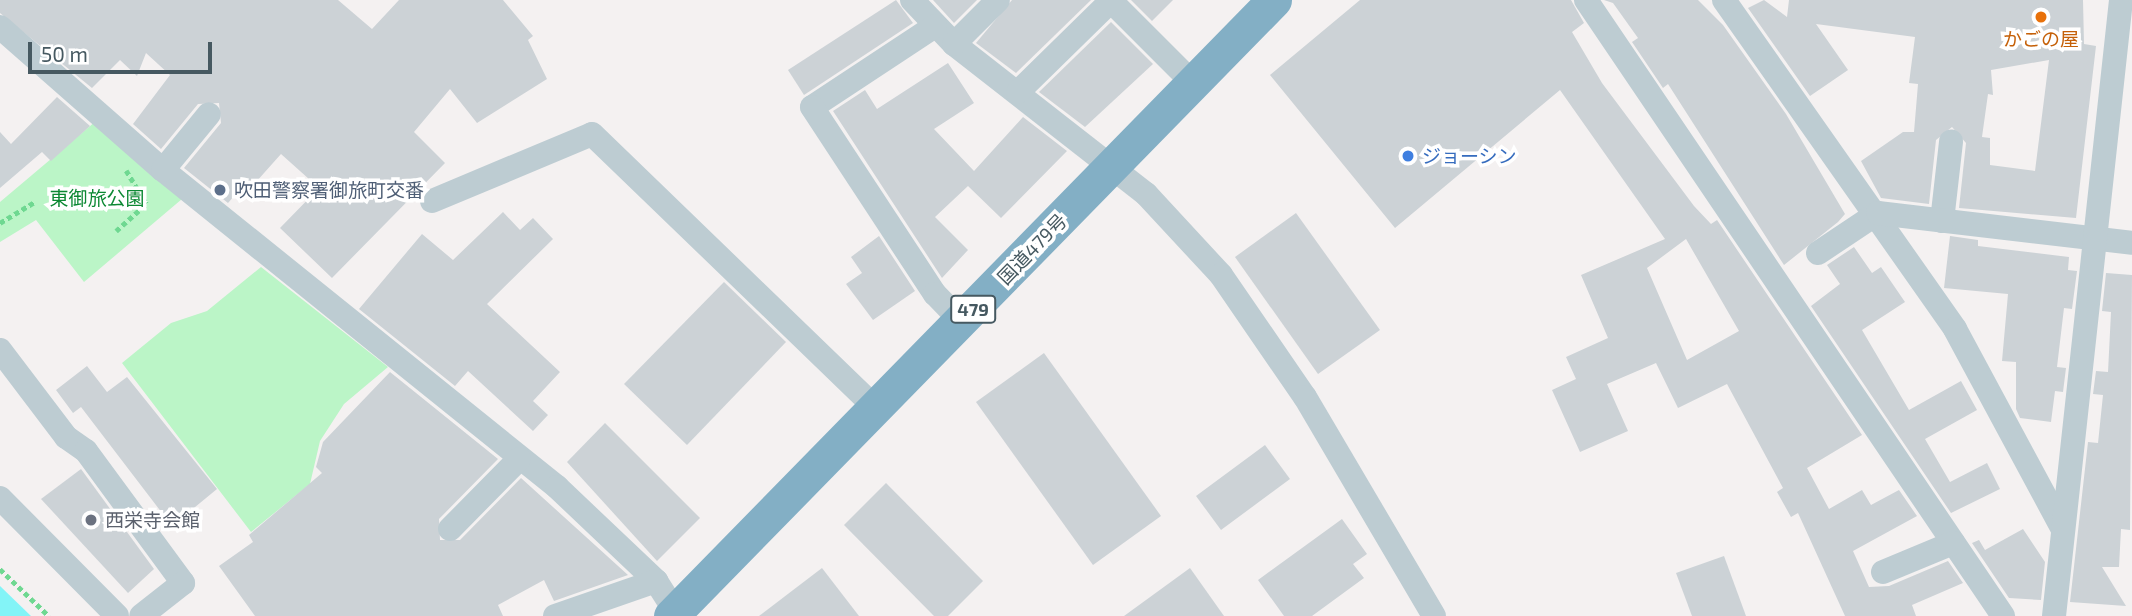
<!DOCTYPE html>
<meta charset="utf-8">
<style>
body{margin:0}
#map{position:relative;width:2132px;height:616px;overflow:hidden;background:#f4f1f1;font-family:"Exo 2","Noto Sans JP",sans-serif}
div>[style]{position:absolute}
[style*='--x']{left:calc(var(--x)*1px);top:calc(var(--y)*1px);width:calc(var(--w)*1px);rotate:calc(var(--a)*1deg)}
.green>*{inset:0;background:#bbf5c7}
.water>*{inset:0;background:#83f4f7}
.building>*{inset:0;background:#ccd2d6}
.path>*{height:4.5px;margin-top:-2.25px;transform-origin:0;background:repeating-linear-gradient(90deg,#6fd891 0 5px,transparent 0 8.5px)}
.minor>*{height:24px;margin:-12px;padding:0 12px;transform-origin:12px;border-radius:12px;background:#bdccd2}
.highway>*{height:35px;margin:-17.5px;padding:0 17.5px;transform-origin:17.5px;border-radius:17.5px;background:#83afc5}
.dots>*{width:19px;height:19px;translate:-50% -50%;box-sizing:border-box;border:4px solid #fff;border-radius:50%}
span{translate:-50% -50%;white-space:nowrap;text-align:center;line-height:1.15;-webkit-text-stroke:7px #fff;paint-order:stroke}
.shield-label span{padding:2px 5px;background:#fff;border:2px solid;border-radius:5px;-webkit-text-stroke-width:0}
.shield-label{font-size:18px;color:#465961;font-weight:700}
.food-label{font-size:19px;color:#c56008}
.shop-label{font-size:19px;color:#366cbe}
.left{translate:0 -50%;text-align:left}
.service-label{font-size:19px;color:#4e5e75}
.park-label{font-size:19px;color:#0c8833}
.street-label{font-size:19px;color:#465961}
.worship-label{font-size:19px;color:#5b616d}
.scale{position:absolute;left:28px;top:42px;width:184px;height:32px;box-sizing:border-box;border:4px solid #465961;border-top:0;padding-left:9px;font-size:21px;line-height:24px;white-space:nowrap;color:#465961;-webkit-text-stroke:5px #fff;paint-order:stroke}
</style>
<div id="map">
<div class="green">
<div style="clip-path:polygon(96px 121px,182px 199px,84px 282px,36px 220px,0 242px,0 202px)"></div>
<div style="clip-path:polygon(261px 267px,388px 367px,344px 404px,320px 441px,310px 484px,251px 532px,122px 363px,171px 323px,207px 311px)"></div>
</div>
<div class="water">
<div style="clip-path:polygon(0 586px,31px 616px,0 616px)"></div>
</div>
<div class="building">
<div style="clip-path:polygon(0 0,338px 0,372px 29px,399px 0,503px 0,533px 36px,528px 40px,547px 79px,477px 123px,450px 89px,414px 132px,445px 163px,332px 278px,280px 228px,319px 188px,281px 154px,247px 192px,242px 187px,228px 203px,184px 168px,221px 123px,219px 103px,198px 104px,161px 149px,133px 124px,170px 75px,146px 53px,137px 76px,120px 60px,92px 88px,0 13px)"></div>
<div style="clip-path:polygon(896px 0,913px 23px,804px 95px,788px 70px)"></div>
<div style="clip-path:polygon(933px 0,977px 0,954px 23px)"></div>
<div style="clip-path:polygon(1012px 0,1091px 0,1016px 73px,976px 43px)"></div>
<div style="clip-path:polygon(1131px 0,1173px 0,1152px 21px)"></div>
<div style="clip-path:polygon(evenodd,1360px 0,1571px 0,1584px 23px,1572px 32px,1602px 83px,1694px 206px,1711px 224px,1717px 220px,1862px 435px,1807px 468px,1829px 509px,1862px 490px,1871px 505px,1899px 490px,1917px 516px,1853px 551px,1869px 587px,1889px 586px,1948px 561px,1963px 583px,1912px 605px,1916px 616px,1845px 616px,1798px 513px,1791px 517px,1777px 492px,1783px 488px,1727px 384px,1678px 408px,1656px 363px,1607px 384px,1628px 431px,1580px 452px,1552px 390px,1576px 379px,1566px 357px,1608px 338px,1581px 275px,1665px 239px,1560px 90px,1395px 228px,1270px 75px,1360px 0,1686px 239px,1739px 331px,1687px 360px,1647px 268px,1686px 239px)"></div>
<div style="clip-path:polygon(1604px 0,1698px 0,1723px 25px,1786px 114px,1845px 214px,1838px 222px,1784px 265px,1668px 84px,1663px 88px,1632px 42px,1638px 38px,1613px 3px)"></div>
<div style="clip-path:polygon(evenodd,1764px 0,1787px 17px,1789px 0,2083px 0,2084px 44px,2096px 46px,2076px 218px,1959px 208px,1966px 143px,1952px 127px,1936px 140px,1929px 204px,1881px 198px,1861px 161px,1903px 132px,1914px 132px,1918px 84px,1909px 83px,1915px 37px,1816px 24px,1848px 70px,1810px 96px,1748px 8px,1764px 0,2049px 60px,2035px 171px,1990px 165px,1990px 138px,1982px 137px,1988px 94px,1993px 95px,1991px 70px,2049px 60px)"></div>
<div style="clip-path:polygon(1111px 22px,1153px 64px,1085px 127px,1039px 92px)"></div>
<div style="clip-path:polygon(948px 63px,974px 103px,934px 129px,974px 171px,1023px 117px,1067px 151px,1001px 218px,968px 186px,935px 217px,968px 250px,942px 278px,833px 111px,865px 90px,877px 109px)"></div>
<div style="clip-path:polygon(57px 97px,90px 126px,51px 161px,42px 152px,0 188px,0 132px,11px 144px)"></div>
<div style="clip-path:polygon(503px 212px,520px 230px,533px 218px,553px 239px,487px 304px,560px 372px,533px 401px,548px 415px,533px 431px,468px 371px,455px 386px,359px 309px,422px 234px,453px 260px)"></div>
<div style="clip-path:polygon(1296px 213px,1380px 330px,1318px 374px,1235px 257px)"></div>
<div style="clip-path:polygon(879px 236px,915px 291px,873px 320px,846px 284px,862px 273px,851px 257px)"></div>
<div style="clip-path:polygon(1950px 236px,1978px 240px,1978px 246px,2069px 257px,2068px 270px,2077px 271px,2072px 309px,2064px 308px,2057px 367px,2066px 368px,2063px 392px,2055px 391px,2051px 422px,2020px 418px,2016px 409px,2016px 362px,2002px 361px,2008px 294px,1944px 288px)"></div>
<div style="clip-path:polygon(1854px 247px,1872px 273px,1881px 267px,1905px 302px,1862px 330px,1909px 410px,1961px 381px,1977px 410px,1925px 439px,1950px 482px,1987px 463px,2000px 489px,1951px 513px,1811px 306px,1840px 284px,1827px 265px)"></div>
<div style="clip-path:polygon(2106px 273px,2132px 275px,2130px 530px,2121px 529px,2119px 567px,2102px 567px,2126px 606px,2070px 602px,2088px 442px,2098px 443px,2103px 395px,2093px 394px,2096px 371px,2108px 372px,2111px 312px,2102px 311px)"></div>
<div style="clip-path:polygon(724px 282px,786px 342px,687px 445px,624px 384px)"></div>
<div style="clip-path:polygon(1044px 353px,1161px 516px,1093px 565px,976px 402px)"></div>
<div style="clip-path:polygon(87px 366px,107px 392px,127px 377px,217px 489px,172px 526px,81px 407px,73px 413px,56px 390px)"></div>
<div style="clip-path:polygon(390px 372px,498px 459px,439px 519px,440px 540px,460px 540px,521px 478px,628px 575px,554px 601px,544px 580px,498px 605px,503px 616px,255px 616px,219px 566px,253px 542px,249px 535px,322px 473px,316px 467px,323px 442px)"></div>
<div style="clip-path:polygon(605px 423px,700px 518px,657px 561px,567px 462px)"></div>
<div style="clip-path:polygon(1265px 445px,1290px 479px,1221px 530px,1196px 496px)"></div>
<div style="clip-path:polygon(81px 469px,154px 569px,128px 593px,41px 499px)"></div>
<div style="clip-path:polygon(886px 483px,983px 581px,948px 616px,934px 616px,844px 525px)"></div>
<div style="clip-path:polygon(1342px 519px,1367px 554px,1353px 564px,1364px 578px,1312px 616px,1284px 616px,1258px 580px)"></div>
<div style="clip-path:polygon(2023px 529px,2045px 562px,2041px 600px,2009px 598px,1972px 543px,1979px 540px,1985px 550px)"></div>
<div style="clip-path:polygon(1724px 556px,1746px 616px,1692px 616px,1676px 573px)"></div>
<div style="clip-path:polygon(822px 568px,859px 616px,759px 616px)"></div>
<div style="clip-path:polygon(1190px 568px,1224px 616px,1124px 616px)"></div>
</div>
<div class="path">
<div style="--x:0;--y:223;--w:42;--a:-31.4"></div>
<div style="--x:116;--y:231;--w:40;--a:-42"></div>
<div style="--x:146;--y:204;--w:39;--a:-121"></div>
<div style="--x:0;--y:569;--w:68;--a:43.8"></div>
</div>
<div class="minor">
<div style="--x:912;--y:0;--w:61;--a:46.3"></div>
<div style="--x:954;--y:44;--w:244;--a:38"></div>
<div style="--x:1146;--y:194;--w:110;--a:47.2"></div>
<div style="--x:1221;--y:275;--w:148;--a:55.5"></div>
<div style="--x:1305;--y:397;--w:254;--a:59.5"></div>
<div style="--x:1586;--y:0;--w:744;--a:55.9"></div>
<div style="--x:1724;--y:0;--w:402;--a:54.9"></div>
<div style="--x:1955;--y:329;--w:226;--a:61.7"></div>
<div style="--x:935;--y:26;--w:147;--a:146.6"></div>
<div style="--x:812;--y:107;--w:224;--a:56.7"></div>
<div style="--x:935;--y:294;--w:37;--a:46"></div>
<div style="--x:0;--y:27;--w:217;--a:41.3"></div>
<div style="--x:163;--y:170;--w:506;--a:38.82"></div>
<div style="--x:557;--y:487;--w:137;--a:43.5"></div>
<div style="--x:656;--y:581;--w:41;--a:57.8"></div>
<div style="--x:954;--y:44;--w:62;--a:-45"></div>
<div style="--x:1018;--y:92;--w:130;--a:-44.4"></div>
<div style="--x:1111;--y:1;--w:116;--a:45"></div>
<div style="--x:163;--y:170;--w:72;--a:-50.6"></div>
<div style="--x:432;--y:201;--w:173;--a:-22.7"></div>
<div style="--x:592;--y:134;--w:396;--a:44"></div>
<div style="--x:1942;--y:221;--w:80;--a:-83.5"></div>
<div style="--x:1818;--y:253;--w:72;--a:-33.7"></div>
<div style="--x:1878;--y:213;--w:256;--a:6.7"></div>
<div style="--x:0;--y:350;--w:109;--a:52.8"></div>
<div style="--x:66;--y:437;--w:24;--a:35"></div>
<div style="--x:86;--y:451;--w:164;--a:53.7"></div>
<div style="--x:183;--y:583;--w:53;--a:141.8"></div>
<div style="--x:0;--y:498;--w:166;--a:45.2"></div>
<div style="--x:450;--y:529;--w:98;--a:-45.4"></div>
<div style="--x:1883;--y:572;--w:76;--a:-22.5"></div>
<div style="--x:555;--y:616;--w:107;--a:-19.1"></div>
<div style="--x:2054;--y:616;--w:620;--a:-83.79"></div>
</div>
<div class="highway">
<div style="--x:671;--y:616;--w:862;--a:-45.61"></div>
</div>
<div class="dots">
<div style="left:2041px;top:17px;background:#e8710a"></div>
<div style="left:1408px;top:156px;background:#3f7fe0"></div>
<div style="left:220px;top:190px;background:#5c6f8a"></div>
<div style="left:91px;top:520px;background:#6b7280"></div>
</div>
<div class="shield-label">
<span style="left:973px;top:309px">479</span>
</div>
<div class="food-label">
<span style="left:2041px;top:39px">かごの屋</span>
</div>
<div class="shop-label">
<span class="left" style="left:1422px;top:156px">ジョーシン</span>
</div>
<div class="service-label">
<span class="left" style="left:234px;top:190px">吹田警察署御旅町交番</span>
</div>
<div class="park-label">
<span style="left:97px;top:198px">東御旅公園</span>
</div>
<div class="street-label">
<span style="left:1032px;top:249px;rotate:-46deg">国道479号</span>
</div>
<div class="worship-label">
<span class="left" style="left:105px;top:520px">西栄寺会館</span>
</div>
<div class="scale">50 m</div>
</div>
